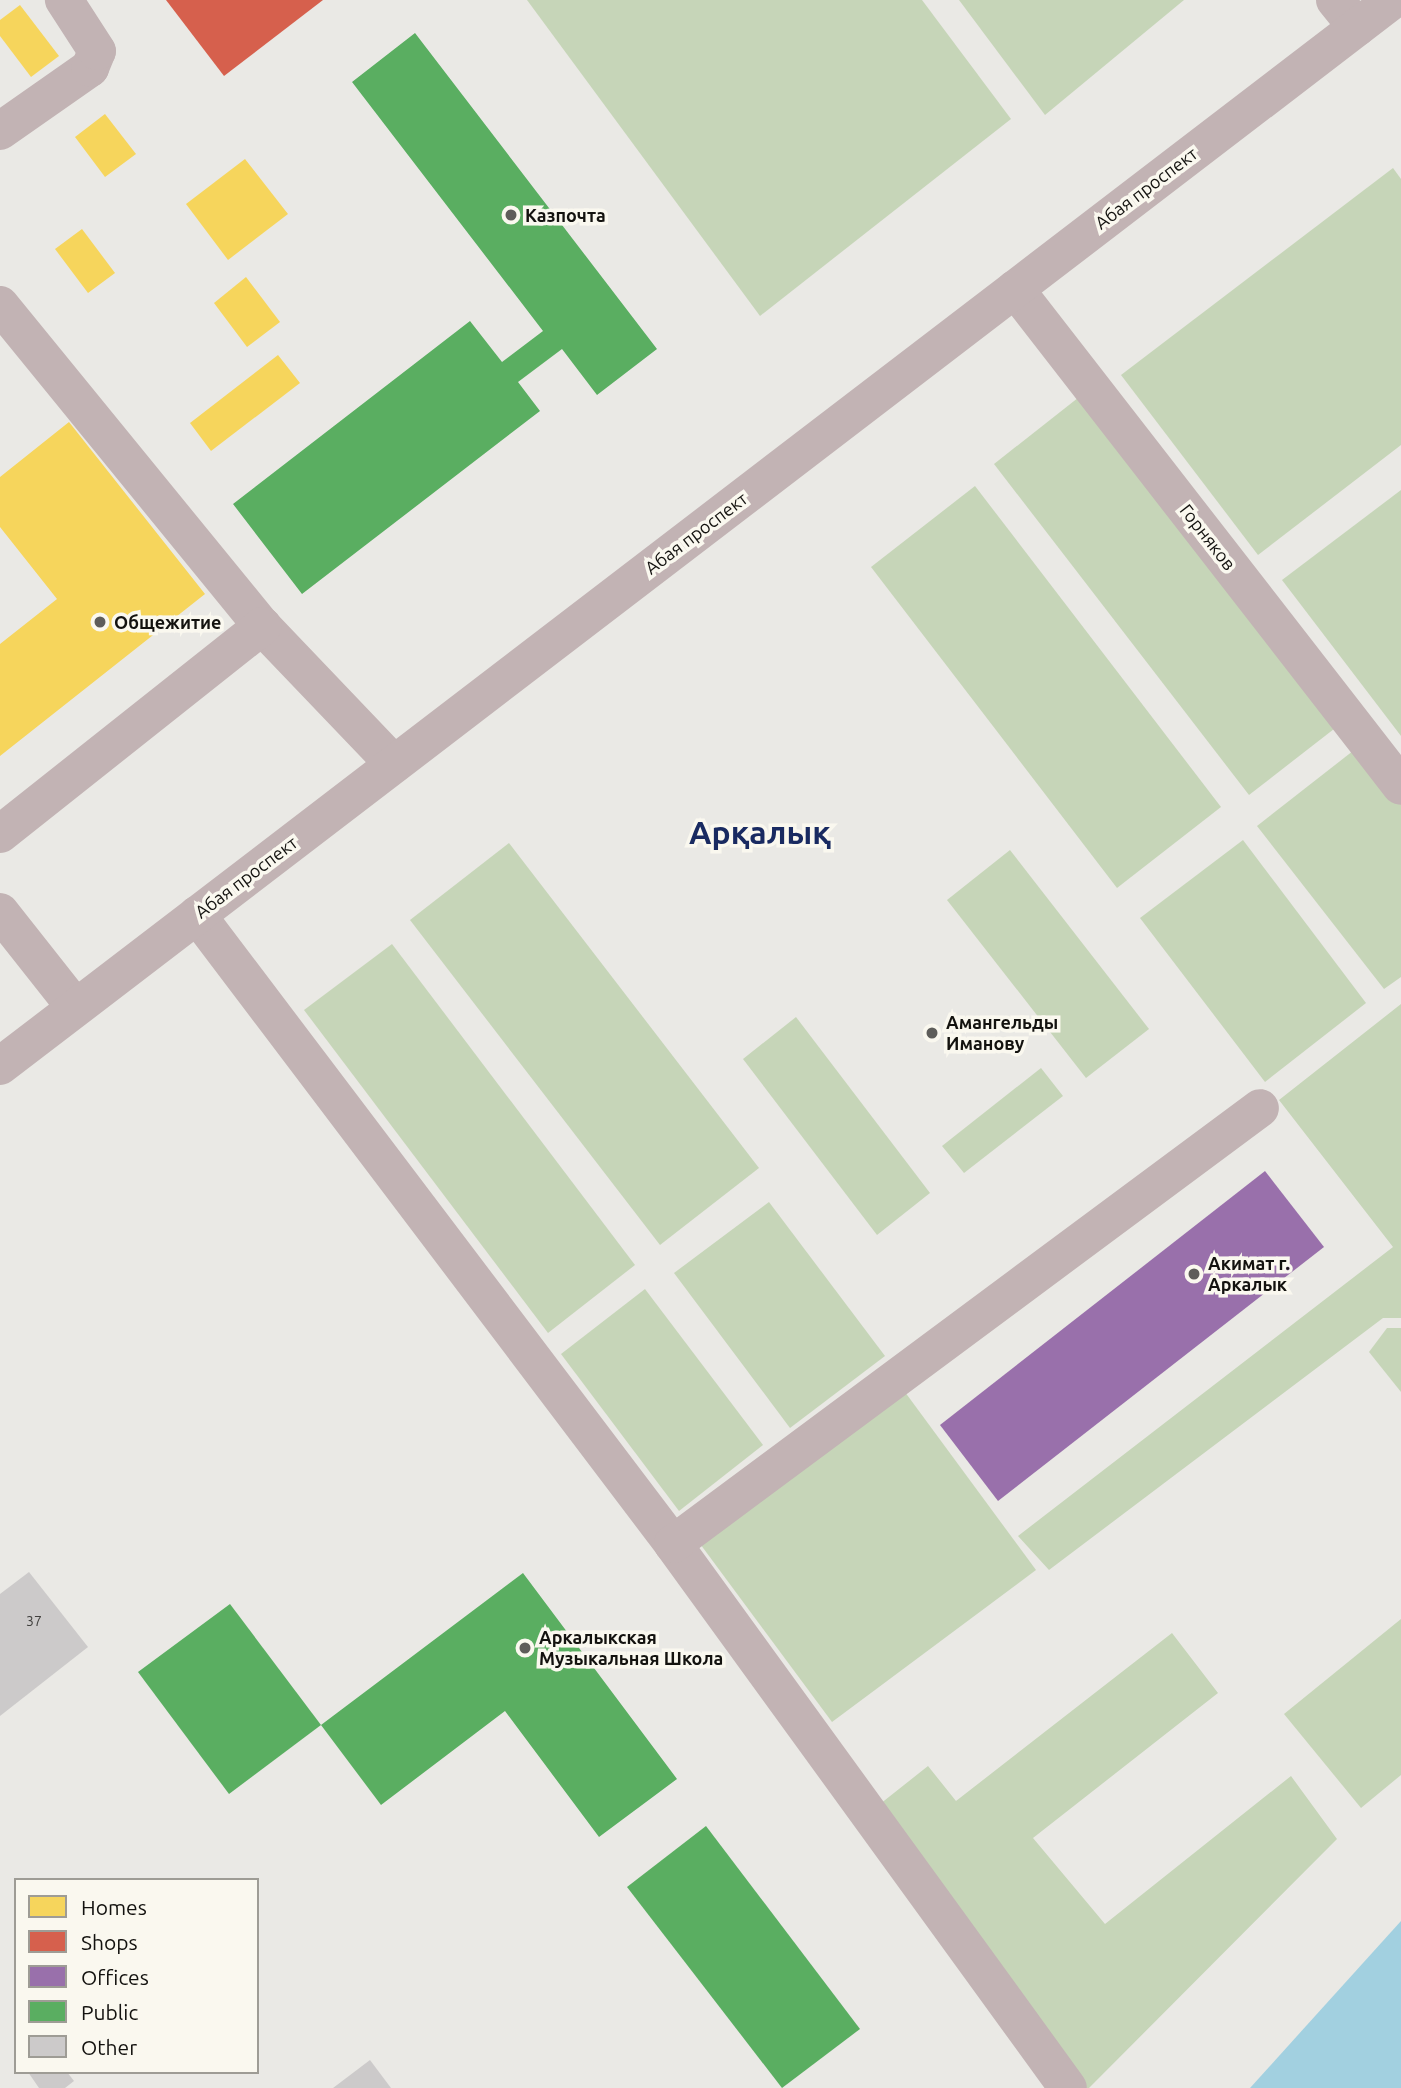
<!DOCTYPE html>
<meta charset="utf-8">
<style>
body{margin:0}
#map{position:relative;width:1401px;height:2088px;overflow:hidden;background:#eae9e5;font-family:Ubuntu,sans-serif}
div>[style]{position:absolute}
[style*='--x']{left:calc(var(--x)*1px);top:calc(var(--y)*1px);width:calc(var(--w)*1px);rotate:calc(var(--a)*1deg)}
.green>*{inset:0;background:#c6d5b8}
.water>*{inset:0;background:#a2d0e0}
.homes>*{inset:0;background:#f6d55c}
.shops>*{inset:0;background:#d6604d}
.offices>*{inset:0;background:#9970ab}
.public>*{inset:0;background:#5aae61}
.building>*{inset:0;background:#cccaca}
.minor>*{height:38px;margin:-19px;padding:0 19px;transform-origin:19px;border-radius:19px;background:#c2b3b4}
.dots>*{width:19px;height:19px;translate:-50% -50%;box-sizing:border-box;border:4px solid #faf8ef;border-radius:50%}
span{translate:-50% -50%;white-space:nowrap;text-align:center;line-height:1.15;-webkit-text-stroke:7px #faf8ef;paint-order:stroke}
.number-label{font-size:14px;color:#41403e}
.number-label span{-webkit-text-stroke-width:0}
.street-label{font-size:18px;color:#13120f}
.poi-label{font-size:18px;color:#13120f;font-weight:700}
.left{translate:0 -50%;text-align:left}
.town-label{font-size:32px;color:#192a61;font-weight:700}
.legend{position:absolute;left:14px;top:1878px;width:245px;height:196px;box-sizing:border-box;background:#faf8ef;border:2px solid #9e9c95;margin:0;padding:9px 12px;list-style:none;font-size:21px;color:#13120f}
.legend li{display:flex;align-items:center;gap:14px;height:35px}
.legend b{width:35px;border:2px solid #9e9c95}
</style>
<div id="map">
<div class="green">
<div style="clip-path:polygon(527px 0,922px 0,1011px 119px,760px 316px)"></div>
<div style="clip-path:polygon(959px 0,1184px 0,1045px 115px)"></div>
<div style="clip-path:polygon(1393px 168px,1401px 179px,1401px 445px,1258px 555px,1121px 375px)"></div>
<div style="clip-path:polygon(1088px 390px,1343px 722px,1249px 795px,994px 464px)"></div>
<div style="clip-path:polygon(975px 486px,1221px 807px,1117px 888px,871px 567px)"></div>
<div style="clip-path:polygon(1401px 490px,1401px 736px,1282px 580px)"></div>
<div style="clip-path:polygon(1358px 747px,1401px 803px,1401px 977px,1384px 989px,1257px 826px)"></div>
<div style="clip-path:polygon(1243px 840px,1366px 1003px,1265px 1082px,1140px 918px)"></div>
<div style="clip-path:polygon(509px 843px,759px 1168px,660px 1245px,410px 920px)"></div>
<div style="clip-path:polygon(1010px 850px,1149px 1029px,1086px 1078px,947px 900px)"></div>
<div style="clip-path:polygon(392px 944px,635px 1265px,548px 1333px,304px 1010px)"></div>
<div style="clip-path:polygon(1401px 1004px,1401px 1318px,1383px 1318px,1049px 1570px,1018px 1536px,1393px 1247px,1279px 1100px)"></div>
<div style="clip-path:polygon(796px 1017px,930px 1193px,877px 1235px,743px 1059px)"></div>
<div style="clip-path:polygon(1041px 1068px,1063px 1096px,964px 1173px,942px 1146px)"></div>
<div style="clip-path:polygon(769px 1202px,885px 1356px,790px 1428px,674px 1273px)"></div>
<div style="clip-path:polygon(645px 1289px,763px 1445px,679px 1511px,561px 1354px)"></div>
<div style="clip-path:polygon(1387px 1328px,1401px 1328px,1401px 1392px,1369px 1352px)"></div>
<div style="clip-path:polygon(902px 1388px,1036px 1570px,832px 1722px,695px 1537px)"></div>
<div style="clip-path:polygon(1401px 1619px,1401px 1775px,1361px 1808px,1284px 1714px)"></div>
<div style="clip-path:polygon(1172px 1633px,1218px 1693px,1033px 1838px,1105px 1924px,1291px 1776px,1337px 1839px,1089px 2088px,1078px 2088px,875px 1808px,928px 1766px,956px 1801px)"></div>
</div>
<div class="water">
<div style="clip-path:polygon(1401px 1921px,1401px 2088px,1250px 2088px)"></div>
</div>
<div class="homes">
<div style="clip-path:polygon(20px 5px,59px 56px,31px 77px,0 36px,0 20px)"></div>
<div style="clip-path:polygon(105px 114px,136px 154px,105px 177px,75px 137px)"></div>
<div style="clip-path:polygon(245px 159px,288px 214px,228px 260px,186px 204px)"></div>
<div style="clip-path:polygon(82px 229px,115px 273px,88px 293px,55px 249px)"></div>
<div style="clip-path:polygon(246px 277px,280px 322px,247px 347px,214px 303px)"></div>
<div style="clip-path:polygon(278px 355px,300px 383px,211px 451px,190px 423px)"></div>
<div style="clip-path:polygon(69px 422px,205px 594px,0 756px,0 644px,57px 599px,0 527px,0 477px)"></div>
</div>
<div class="shops">
<div style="clip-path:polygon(166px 0,323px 0,224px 76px)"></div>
</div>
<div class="offices">
<div style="clip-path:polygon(1265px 1171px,1324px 1247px,998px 1501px,940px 1425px)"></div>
</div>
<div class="public">
<div style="clip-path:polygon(415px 33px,657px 349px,597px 395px,562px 349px,518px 382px,540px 411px,302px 594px,233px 504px,470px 321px,502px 362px,543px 331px,352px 82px)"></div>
<div style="clip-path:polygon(523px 1573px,677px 1779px,599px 1837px,505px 1711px,381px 1805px,321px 1725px)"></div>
<div style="clip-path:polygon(230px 1604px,321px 1725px,229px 1794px,138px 1672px)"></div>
<div style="clip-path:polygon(706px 1826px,860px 2029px,782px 2088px,627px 1887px)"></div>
</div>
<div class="building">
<div style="clip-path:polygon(29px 1572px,88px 1647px,0 1716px,0 1594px)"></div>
<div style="clip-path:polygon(370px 2060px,391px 2088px,333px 2088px)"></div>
<div style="clip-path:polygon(28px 2072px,67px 2072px,74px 2081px,65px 2088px,39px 2088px)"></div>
</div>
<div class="minor">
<div style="--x:1335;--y:0;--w:35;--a:51"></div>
<div style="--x:0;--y:131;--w:110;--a:-35"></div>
<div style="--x:90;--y:68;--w:18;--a:-68"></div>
<div style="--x:97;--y:51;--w:61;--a:-122.9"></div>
<div style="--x:1015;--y:289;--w:629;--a:52.16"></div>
<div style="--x:0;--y:305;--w:414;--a:50.8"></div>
<div style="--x:262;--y:626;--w:191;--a:46.3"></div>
<div style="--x:0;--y:834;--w:335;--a:-38.4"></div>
<div style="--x:0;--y:912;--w:121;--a:51.7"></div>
<div style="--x:197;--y:915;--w:789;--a:52.88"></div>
<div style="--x:673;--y:1544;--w:672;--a:54.02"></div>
<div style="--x:0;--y:1066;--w:1754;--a:-37.43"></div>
<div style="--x:673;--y:1544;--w:731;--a:-36.6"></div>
</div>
<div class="dots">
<div style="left:511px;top:215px;background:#5e5d5a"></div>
<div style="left:100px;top:622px;background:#5e5d5a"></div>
<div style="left:932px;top:1033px;background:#5e5d5a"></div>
<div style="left:1194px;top:1274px;background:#5e5d5a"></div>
<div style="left:525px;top:1648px;background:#5e5d5a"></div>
</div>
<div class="number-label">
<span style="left:34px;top:1621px">37</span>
</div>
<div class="street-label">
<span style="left:1146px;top:188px;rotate:-37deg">Абая проспект</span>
<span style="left:696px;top:533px;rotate:-37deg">Абая проспект</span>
<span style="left:1208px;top:537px;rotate:52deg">Горняков</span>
<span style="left:246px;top:877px;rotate:-37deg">Абая проспект</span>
</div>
<div class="poi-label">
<span class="left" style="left:525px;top:215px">Казпочта</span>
<span class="left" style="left:114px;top:622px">Общежитие</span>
<span class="left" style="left:946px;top:1033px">Амангельды<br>Иманову</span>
<span class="left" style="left:1208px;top:1274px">Акимат г.<br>Аркалык</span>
<span class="left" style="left:539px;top:1648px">Аркалыкская<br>Музыкальная Школа</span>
</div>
<div class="town-label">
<span style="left:760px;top:832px">Арқалық</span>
</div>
<ul class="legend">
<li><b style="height:19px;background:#f6d55c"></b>Homes</li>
<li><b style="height:19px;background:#d6604d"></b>Shops</li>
<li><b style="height:19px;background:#9970ab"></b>Offices</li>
<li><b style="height:19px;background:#5aae61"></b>Public</li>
<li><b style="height:19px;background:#cccaca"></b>Other</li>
</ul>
</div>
